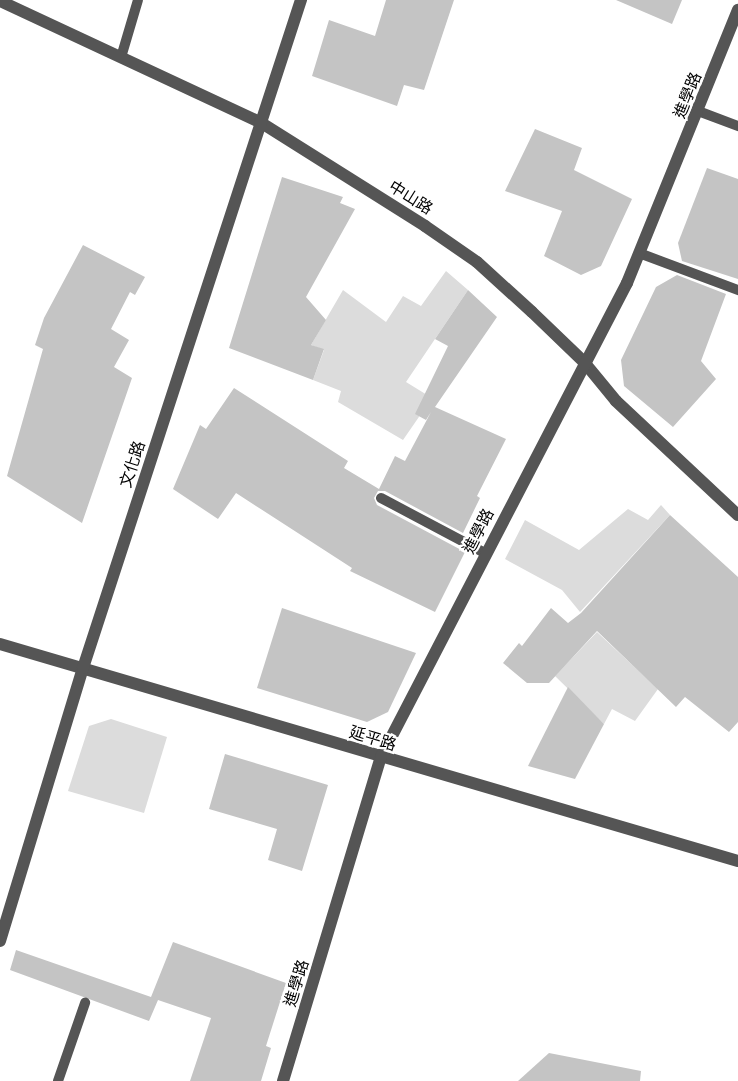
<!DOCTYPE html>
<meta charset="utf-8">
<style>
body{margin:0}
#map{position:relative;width:738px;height:1081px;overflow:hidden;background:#fff;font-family:Barlow,"Noto Sans TC",sans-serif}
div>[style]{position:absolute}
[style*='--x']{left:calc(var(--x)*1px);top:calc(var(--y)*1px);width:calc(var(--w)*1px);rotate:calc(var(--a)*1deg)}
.green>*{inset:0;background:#dcdcdc}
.building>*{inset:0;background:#c4c4c4}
.lane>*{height:10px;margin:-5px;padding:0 5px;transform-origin:5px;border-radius:5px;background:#555}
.street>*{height:12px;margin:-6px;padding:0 6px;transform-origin:6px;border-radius:6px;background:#555}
span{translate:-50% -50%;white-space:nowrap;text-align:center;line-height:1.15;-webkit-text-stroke:4.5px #fff;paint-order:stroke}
.street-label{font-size:16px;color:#000}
</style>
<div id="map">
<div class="green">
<div style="clip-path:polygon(446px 271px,468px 290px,406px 382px,432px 398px,403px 440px,338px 402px,341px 391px,313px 380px,324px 350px,311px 345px,343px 290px,386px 322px,403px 296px,421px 306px)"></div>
<div style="clip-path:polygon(661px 505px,670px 515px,580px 612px,562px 590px,505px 559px,525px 520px,579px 550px,628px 509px,648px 520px)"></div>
<div style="clip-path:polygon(597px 632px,658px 689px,635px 721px,612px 709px,604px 724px,555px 676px)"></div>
<div style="clip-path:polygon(111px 719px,167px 737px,144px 813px,68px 791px,89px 726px)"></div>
</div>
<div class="building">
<div style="clip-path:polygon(386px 0,454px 0,424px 90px,404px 85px,397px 106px,312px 76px,329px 20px,375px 36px)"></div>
<div style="clip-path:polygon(616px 0,682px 0,672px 24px)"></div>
<div style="clip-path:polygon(535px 129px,582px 148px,574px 170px,632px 199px,601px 266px,581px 275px,544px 256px,562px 211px,505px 191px)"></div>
<div style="clip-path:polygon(707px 168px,738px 179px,738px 279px,682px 261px,678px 243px)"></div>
<div style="clip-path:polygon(282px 177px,343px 197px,340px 203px,355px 209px,306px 297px,326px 320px,311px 345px,324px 349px,313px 380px,229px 348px)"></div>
<div style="clip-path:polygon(83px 245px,145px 277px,135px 295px,130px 292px,111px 329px,129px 340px,114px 367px,132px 378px,82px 523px,7px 476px,43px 349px,35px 345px,44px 318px)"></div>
<div style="clip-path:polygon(677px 275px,726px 294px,701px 361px,716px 379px,673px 427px,624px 386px,621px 360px,656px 287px)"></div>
<div style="clip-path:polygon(468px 290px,497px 317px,435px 407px,506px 439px,477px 496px,480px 498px,463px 533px,385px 491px,378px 491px,374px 498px,377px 505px,465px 552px,435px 612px,350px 571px,352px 568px,236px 493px,218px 519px,173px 489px,200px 425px,206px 429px,234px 388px,348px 461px,344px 468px,379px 489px,395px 456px,405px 461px,431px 412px,426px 420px,415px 414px,448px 346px,435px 339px)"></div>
<div style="clip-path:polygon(670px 515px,738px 577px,738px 722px,729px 732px,685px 697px,676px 707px,597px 631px,549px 683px,527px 683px,503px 663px,519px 643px,522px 646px,551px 608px,568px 623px,581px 613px)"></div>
<div style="clip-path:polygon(282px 608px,416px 653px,388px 712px,367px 722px,257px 688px)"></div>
<div style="clip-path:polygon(568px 687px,604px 724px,575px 779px,528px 766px)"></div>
<div style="clip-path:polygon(225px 754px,328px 785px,302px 871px,268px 860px,277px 829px,209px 809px)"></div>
<div style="clip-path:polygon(173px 942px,286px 983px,266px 1046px,271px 1048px,261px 1081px,190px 1081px,211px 1018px,158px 1000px,149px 1021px,10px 970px,16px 950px,151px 997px)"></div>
<div style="clip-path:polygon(549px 1053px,641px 1071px,640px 1081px,518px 1081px)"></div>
</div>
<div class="lane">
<div style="--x:122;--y:54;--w:56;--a:-73.5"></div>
<div style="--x:698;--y:111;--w:43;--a:20.6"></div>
<div style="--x:639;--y:253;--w:106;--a:20.5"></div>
<div style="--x:381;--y:498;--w:118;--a:27.9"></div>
<div style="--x:58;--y:1081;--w:83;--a:-70.9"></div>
</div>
<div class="street">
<div style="--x:0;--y:1;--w:287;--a:25"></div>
<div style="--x:260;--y:122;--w:195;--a:32.2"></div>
<div style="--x:425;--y:226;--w:63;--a:34.7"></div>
<div style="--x:477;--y:262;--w:74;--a:42.3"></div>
<div style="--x:532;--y:312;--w:72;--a:43.9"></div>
<div style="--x:584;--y:362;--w:50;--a:50.6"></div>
<div style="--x:616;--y:401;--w:167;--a:43.1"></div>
<div style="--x:0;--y:644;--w:769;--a:16.39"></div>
<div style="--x:0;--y:941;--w:285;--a:-73.1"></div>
<div style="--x:83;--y:668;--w:703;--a:-71.93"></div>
<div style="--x:283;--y:1081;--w:338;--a:-73.2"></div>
<div style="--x:381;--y:757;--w:534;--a:-62.57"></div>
<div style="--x:627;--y:283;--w:295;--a:-67.9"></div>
</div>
<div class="street-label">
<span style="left:687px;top:95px;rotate:-68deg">進學路</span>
<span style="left:411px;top:197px;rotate:32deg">中山路</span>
<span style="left:132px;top:464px;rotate:-72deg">文化路</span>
<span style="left:478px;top:531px;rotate:-63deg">進學路</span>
<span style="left:373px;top:738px;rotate:17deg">延平路</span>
<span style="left:296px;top:983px;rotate:-73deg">進學路</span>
</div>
</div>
